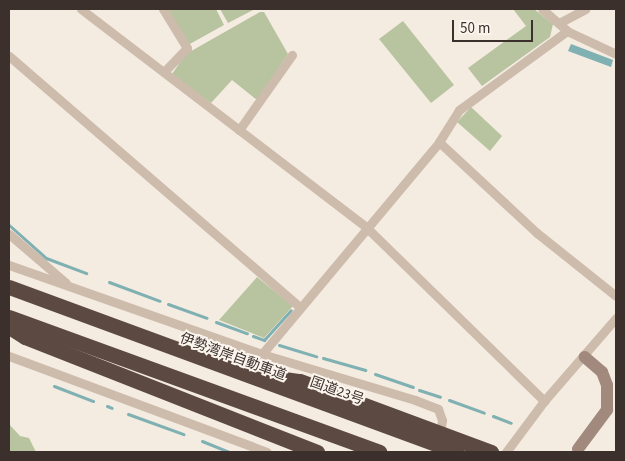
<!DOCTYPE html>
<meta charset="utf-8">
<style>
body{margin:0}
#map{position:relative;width:625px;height:461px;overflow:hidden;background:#f4ebe1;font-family:"Source Sans 3","Noto Sans JP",sans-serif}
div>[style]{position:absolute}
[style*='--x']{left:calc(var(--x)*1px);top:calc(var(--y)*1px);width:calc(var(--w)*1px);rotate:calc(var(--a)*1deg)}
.green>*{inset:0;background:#b8c4a0}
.water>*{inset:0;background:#7fb0b2}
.stream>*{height:3px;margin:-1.5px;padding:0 1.5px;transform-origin:1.5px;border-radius:1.5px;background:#7fb0b2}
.street>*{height:9px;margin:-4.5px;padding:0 4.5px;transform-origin:4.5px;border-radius:4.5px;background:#cdbbac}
.secondary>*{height:12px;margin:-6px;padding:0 6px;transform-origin:6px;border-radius:6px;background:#a18a7d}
.highway>*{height:15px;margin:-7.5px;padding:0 7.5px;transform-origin:7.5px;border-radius:7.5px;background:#5c4a42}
span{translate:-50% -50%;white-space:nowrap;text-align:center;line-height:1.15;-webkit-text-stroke:4px #fbf5ee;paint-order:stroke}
.street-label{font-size:14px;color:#3b302b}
.frame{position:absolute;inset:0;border:10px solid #3b302b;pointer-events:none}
.scale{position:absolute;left:452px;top:20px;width:81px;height:22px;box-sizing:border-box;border:2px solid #3b302b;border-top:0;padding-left:6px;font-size:15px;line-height:18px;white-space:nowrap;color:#3b302b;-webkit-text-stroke:4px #fbf5ee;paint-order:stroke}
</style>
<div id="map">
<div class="green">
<div style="clip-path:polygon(168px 9px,216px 9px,224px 25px,188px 45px)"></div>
<div style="clip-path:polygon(220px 9px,255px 9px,228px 23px)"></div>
<div style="clip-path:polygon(513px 9px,534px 9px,553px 24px,550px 37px,482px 86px,468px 68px,526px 26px)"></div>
<div style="clip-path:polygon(260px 12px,264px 12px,288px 54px,257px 100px,232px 80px,211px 103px,172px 74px,186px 54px)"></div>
<div style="clip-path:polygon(403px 21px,454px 85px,431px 103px,379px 39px)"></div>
<div style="clip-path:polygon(471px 107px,502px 136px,490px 151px,457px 122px)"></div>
<div style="clip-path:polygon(257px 277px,293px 306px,264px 338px,219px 320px)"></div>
<div style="clip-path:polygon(9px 424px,20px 436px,29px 438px,36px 452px,9px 452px)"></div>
</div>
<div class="water">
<div style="clip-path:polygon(571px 44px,613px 60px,611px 67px,568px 51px)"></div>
</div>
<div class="stream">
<div style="--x:9;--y:225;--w:50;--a:41.7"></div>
<div style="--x:46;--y:258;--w:43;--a:20.6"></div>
<div style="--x:109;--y:282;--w:54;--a:20.4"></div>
<div style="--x:168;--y:304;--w:41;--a:19.7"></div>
<div style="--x:216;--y:322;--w:33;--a:20"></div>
<div style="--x:253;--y:336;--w:12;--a:20"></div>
<div style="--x:264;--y:340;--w:40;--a:-48"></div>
<div style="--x:279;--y:345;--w:39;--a:17"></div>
<div style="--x:323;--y:358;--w:44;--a:15.9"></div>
<div style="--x:375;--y:374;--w:40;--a:18.9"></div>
<div style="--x:54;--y:386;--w:42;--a:21"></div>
<div style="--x:419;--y:390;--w:22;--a:18"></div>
<div style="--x:449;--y:400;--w:37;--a:20"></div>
<div style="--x:107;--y:406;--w:5;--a:22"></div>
<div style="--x:128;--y:414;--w:59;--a:20"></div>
<div style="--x:493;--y:416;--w:19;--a:21"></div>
<div style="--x:202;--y:441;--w:29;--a:22"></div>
</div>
<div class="street">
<div style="--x:81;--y:9;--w:360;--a:37.4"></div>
<div style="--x:367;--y:228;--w:248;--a:44.3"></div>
<div style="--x:163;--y:9;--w:46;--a:58.4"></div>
<div style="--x:187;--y:48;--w:33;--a:134"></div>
<div style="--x:542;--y:9;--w:33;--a:41"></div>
<div style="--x:567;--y:31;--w:54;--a:25.1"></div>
<div style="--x:559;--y:23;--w:30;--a:-28"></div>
<div style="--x:9;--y:56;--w:384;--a:40.8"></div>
<div style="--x:239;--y:130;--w:92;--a:-54.8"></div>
<div style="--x:439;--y:142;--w:134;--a:42.9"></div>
<div style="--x:537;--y:233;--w:101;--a:38.6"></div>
<div style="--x:9;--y:234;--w:75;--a:40.7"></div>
<div style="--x:9;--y:265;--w:268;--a:19.4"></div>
<div style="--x:262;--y:354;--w:160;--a:16.7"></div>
<div style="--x:415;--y:400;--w:25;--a:21"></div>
<div style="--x:438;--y:409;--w:12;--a:70"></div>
<div style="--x:442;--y:420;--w:14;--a:98"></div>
<div style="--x:262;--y:354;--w:276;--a:-50.1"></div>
<div style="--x:439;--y:142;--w:38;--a:-58"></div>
<div style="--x:459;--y:110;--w:134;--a:-36.2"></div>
<div style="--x:9;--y:356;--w:275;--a:20.4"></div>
<div style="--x:506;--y:452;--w:64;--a:-53.3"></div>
<div style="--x:544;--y:401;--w:110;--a:-49.1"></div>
</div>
<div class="secondary">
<div style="--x:578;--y:449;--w:49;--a:-53.4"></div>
<div style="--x:607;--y:410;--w:25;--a:-90"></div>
<div style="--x:607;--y:385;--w:14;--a:-111"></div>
<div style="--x:602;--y:372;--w:23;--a:-139"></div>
</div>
<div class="highway">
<div style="--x:9;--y:287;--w:477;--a:20.2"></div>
<div style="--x:9;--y:317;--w:394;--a:20"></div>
<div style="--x:9;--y:327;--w:19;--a:32"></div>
<div style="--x:25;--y:337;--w:314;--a:21.5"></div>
<div style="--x:270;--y:377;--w:30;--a:8"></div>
<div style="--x:300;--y:381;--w:204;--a:20.4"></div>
</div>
<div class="street-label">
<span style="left:233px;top:357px;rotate:20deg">伊勢湾岸自動車道</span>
<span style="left:337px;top:391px;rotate:20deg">国道23号</span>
</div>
<div class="frame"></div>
<div class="scale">50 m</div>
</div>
